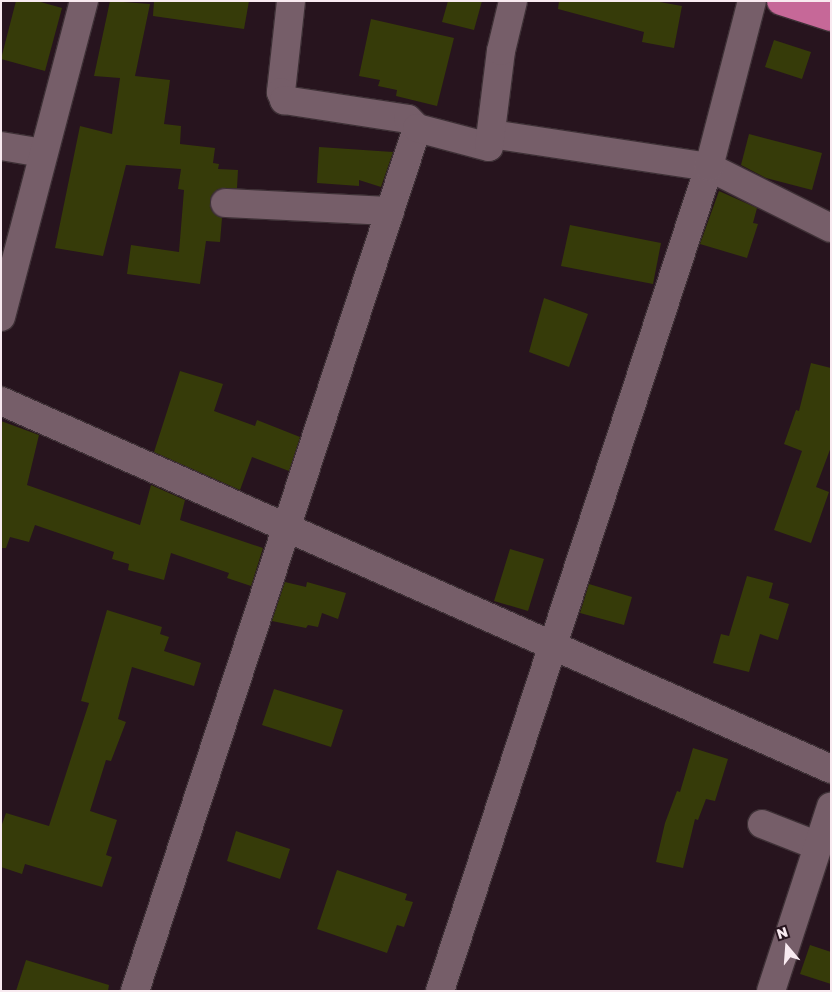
<!DOCTYPE html>
<style>
body{margin:0}
#map{position:relative;width:832px;height:992px;overflow:hidden;background:#27141e;font-family:"Golos Text",sans-serif}
div>[style]{position:absolute}
[style*='--x']{left:calc(var(--x)*1px);top:calc(var(--y)*1px);width:calc(var(--w)*1px);rotate:calc(var(--a)*1deg)}
.building>*{inset:0;background:#363b09}
.roads{filter:drop-shadow(1px 0 #3e3036) drop-shadow(-1px 0 #3e3036) drop-shadow(0 1px #3e3036) drop-shadow(0 -1px #3e3036)}
.minor>*{height:28px;margin:-14px;padding:0 14px;transform-origin:14px;border-radius:14px;background:#765e69}
.highway>*{height:28px;margin:-14px;padding:0 14px;transform-origin:14px;border-radius:14px;background:#c66898}
span{translate:-50% -50%;white-space:nowrap;text-align:center;line-height:1.15;-webkit-text-stroke:5px #27141e;paint-order:stroke}
.frame{position:absolute;inset:0;border:2px solid #f8eaf0;pointer-events:none}
.north{position:absolute;left:762px;top:922px;width:50px;height:50px;-webkit-text-stroke:4px #27141e;paint-order:stroke;rotate:342deg;font-size:14px;font-weight:700;line-height:20px;text-align:center;color:#f8eaf0}
.north::after{content:'';display:block;margin:auto;width:18px;height:22px;background:#f8eaf0;clip-path:polygon(50% 0,100% 100%,50% 72%,0 100%)}
</style>
<div id="map">
<div class="building">
<div style="clip-path:polygon(16px 1px,37px 1px,62px 8px,45px 71px,1px 59px)"></div>
<div style="clip-path:polygon(110px 1px,150px 4px,135px 76px,170px 80px,164px 124px,181px 126px,180px 144px,215px 148px,213px 163px,219px 164px,218px 169px,238px 170px,237px 188px,218px 189px,212px 195px,211px 210px,222px 218px,220px 242px,206px 241px,200px 284px,127px 274px,131px 245px,179px 252px,184px 190px,178px 189px,181px 169px,126px 165px,103px 256px,55px 248px,80px 126px,112px 134px,120px 78px,94px 76px)"></div>
<div style="clip-path:polygon(154px 1px,249px 1px,244px 29px,153px 16px)"></div>
<div style="clip-path:polygon(448px 1px,482px 1px,474px 30px,442px 22px)"></div>
<div style="clip-path:polygon(559px 1px,654px 1px,682px 6px,674px 48px,642px 42px,644px 32px,558px 9px)"></div>
<div style="clip-path:polygon(371px 19px,454px 38px,437px 106px,396px 96px,397px 90px,378px 86px,380px 80px,359px 76px)"></div>
<div style="clip-path:polygon(774px 40px,811px 52px,802px 79px,765px 67px)"></div>
<div style="clip-path:polygon(749px 134px,822px 153px,812px 190px,766px 178px,741px 165px)"></div>
<div style="clip-path:polygon(319px 147px,393px 152px,381px 187px,359px 180px,359px 186px,317px 183px)"></div>
<div style="clip-path:polygon(719px 191px,757px 208px,753px 223px,758px 224px,747px 258px,700px 244px)"></div>
<div style="clip-path:polygon(570px 225px,661px 243px,653px 284px,561px 266px)"></div>
<div style="clip-path:polygon(544px 298px,588px 314px,569px 367px,529px 352px)"></div>
<div style="clip-path:polygon(811px 363px,831px 368px,831px 447px,816px 487px,829px 492px,811px 543px,774px 530px,802px 451px,784px 444px,796px 410px,799px 411px)"></div>
<div style="clip-path:polygon(180px 371px,223px 384px,214px 411px,255px 426px,257px 420px,300px 437px,289px 471px,252px 457px,240px 490px,154px 452px)"></div>
<div style="clip-path:polygon(1px 421px,39px 435px,27px 485px,140px 525px,151px 485px,185px 500px,180px 520px,263px 548px,251px 586px,227px 578px,229px 573px,171px 553px,164px 580px,128px 570px,129px 564px,112px 559px,114px 552px,35px 525px,29px 542px,10px 537px,6px 548px,1px 548px)"></div>
<div style="clip-path:polygon(510px 549px,544px 559px,528px 611px,494px 601px)"></div>
<div style="clip-path:polygon(747px 576px,773px 583px,769px 598px,789px 604px,778px 640px,760px 634px,749px 672px,713px 663px,721px 634px,729px 636px)"></div>
<div style="clip-path:polygon(285px 582px,306px 587px,307px 582px,346px 593px,338px 619px,322px 613px,318px 627px,308px 625px,306px 628px,272px 621px)"></div>
<div style="clip-path:polygon(589px 584px,632px 597px,624px 625px,580px 613px)"></div>
<div style="clip-path:polygon(107px 610px,162px 627px,160px 634px,169px 637px,164px 651px,201px 663px,194px 686px,132px 667px,118px 719px,126px 722px,111px 761px,106px 760px,90px 811px,117px 820px,106px 855px,112px 857px,102px 887px,25px 864px,22px 874px,1px 867px,1px 827px,6px 813px,49px 826px,89px 703px,81px 701px)"></div>
<div style="clip-path:polygon(274px 689px,343px 710px,331px 747px,262px 725px)"></div>
<div style="clip-path:polygon(693px 748px,728px 759px,715px 801px,706px 799px,698px 820px,695px 819px,683px 868px,656px 862px,665px 823px,677px 791px,680px 792px)"></div>
<div style="clip-path:polygon(236px 831px,290px 849px,280px 879px,227px 861px)"></div>
<div style="clip-path:polygon(337px 870px,407px 894px,405px 900px,413px 902px,404px 927px,397px 925px,387px 953px,317px 929px)"></div>
<div style="clip-path:polygon(810px 945px,831px 952px,831px 984px,800px 974px)"></div>
<div style="clip-path:polygon(26px 960px,109px 985px,108px 991px,16px 991px)"></div>
</div>
<div class="roads">
<div class="minor">
<div style="--x:291;--y:1;--w:92;--a:96.3"></div>
<div style="--x:281;--y:92;--w:9;--a:69"></div>
<div style="--x:284;--y:100;--w:125;--a:8.7"></div>
<div style="--x:408;--y:119;--w:13;--a:45"></div>
<div style="--x:491;--y:134;--w:220;--a:8.6"></div>
<div style="--x:709;--y:167;--w:136;--a:26.6"></div>
<div style="--x:1;--y:146;--w:43;--a:9.5"></div>
<div style="--x:225;--y:203;--w:165;--a:2.8"></div>
<div style="--x:1;--y:317;--w:327;--a:-75.3"></div>
<div style="--x:1;--y:401;--w:908;--a:23.91"></div>
<div style="--x:762;--y:824;--w:60;--a:21.4"></div>
<div style="--x:135;--y:991;--w:908;--a:-71.9"></div>
<div style="--x:417;--y:128;--w:74;--a:14.8"></div>
<div style="--x:489;--y:147;--w:97;--a:-82.9"></div>
<div style="--x:501;--y:51;--w:51;--a:-76.5"></div>
<div style="--x:440;--y:991;--w:867;--a:-71.92"></div>
<div style="--x:709;--y:167;--w:171;--a:-75.5"></div>
<div style="--x:771;--y:991;--w:194;--a:-72"></div>
</div>
<div class="highway">
<div style="--x:781;--y:1;--w:52;--a:17.7"></div>
</div>
</div>
<div class="frame"></div>
<div class="north">N</div>
</div>
